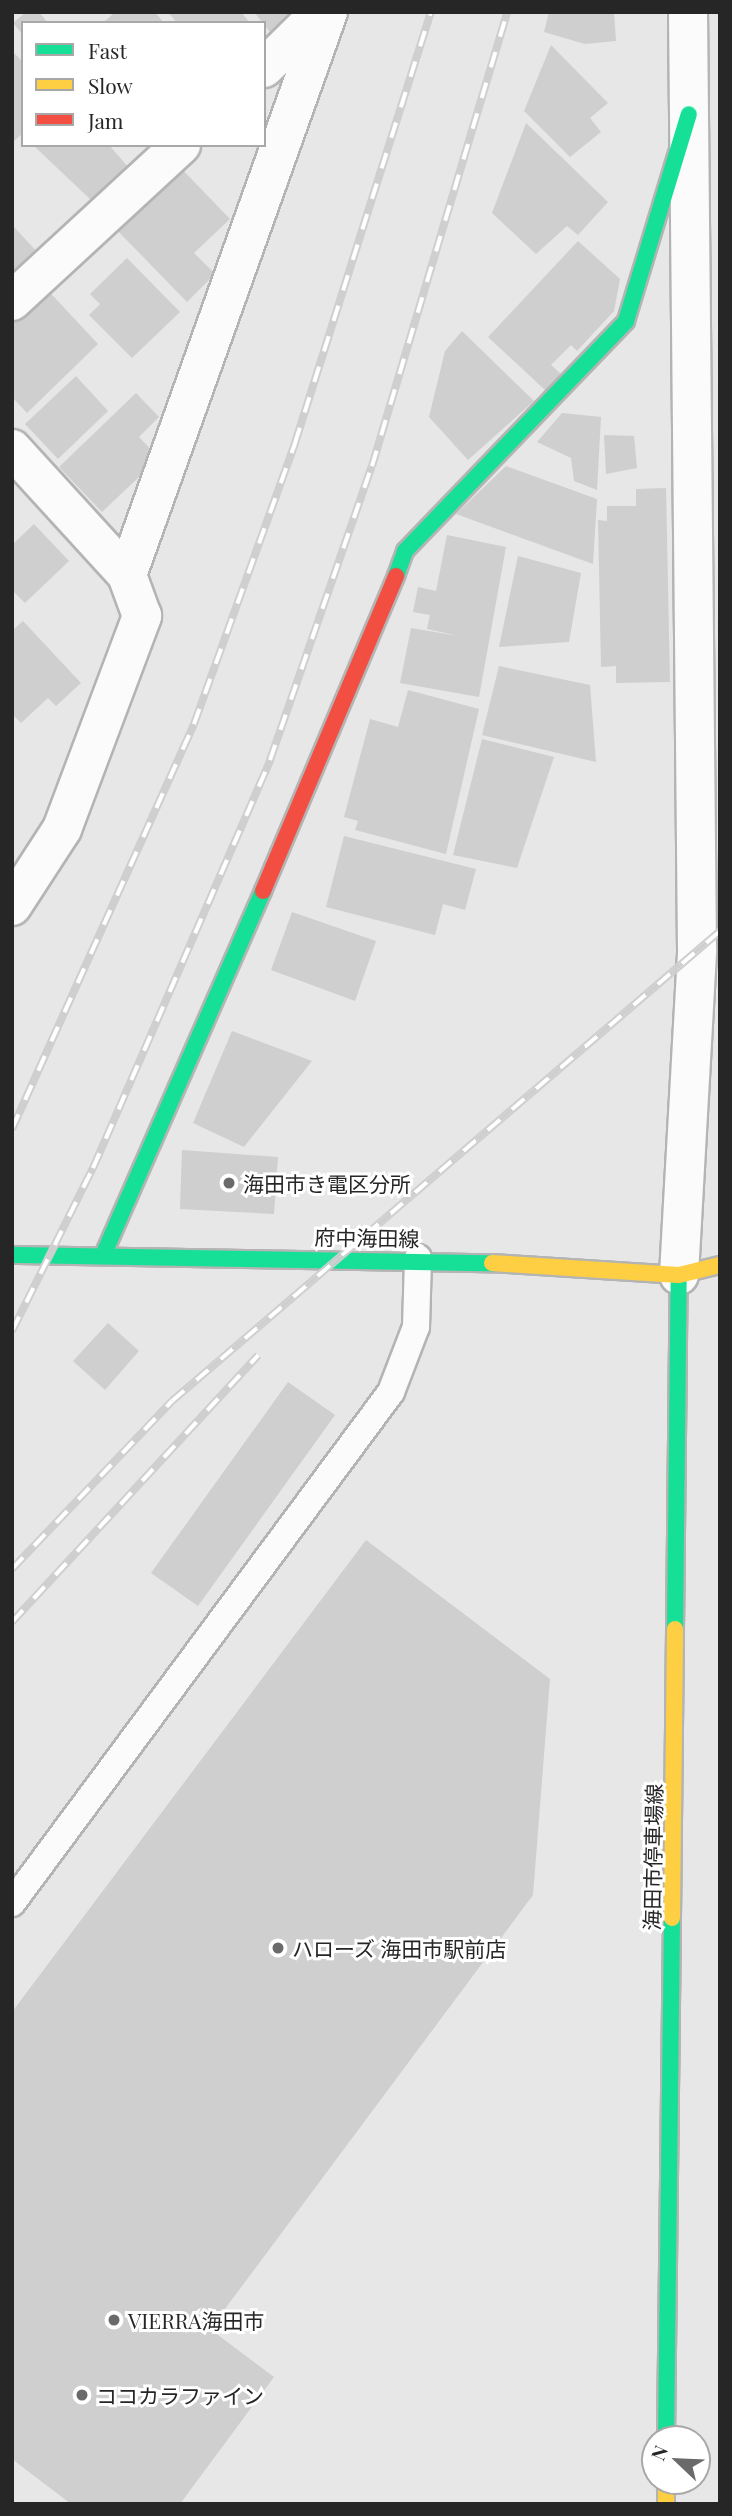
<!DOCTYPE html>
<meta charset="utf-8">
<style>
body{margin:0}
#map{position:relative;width:732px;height:2516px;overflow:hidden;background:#e6e7e6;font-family:"Playfair Display","Noto Sans JP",serif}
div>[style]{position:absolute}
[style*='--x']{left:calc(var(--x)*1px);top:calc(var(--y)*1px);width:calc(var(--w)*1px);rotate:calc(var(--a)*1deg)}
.building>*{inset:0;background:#cecfce}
.roads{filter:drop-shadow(2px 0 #b3b4b3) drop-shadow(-2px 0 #b3b4b3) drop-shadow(0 2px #b3b4b3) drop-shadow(0 -2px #b3b4b3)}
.lane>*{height:26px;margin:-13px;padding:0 13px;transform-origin:13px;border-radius:13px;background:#fbfbfb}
.street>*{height:38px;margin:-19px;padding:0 19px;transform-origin:19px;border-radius:19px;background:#fbfbfb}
.fast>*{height:16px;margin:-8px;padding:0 8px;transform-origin:8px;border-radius:8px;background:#16e098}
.slow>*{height:16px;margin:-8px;padding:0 8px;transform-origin:8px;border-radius:8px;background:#ffcf43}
.jam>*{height:16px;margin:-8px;padding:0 8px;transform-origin:8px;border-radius:8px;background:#f24e42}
.rail>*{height:8px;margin-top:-4px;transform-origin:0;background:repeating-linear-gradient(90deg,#fff 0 16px,#cfcfcf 0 32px);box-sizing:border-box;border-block:2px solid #cfcfcf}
.dots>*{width:19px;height:19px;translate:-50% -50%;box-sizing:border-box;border:4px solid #fff;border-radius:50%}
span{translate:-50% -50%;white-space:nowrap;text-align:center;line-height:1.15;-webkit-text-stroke:6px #fff;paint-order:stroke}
.poi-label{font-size:21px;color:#252625}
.left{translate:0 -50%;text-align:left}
.street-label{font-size:21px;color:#252625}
.frame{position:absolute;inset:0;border:14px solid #252625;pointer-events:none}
.legend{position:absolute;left:21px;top:21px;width:245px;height:126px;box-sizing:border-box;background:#fff;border:2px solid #a8a8a8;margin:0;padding:9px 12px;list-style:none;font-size:21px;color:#252625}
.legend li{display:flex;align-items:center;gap:14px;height:35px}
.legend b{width:35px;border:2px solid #a8a8a8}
.north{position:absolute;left:641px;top:2425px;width:70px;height:70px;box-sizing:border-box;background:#fff;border:2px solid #a8a8a8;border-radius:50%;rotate:293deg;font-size:19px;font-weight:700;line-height:28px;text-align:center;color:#252625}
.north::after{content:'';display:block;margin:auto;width:24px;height:32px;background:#696a69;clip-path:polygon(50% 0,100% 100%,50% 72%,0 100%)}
</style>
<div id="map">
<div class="building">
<div style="clip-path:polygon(26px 12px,39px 12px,48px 23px,23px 23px,23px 35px,13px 23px)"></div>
<div style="clip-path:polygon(115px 12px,155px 12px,164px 23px,103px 23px)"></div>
<div style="clip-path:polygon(168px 12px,241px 12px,250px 23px,177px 23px)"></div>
<div style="clip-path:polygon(254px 12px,293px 12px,270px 32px)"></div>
<div style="clip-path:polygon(549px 12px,614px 12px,616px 41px,585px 44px,544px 32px)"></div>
<div style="clip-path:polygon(551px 45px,608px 103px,590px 118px,601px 132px,570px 157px,524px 111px)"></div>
<div style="clip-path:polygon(12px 51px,23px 62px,23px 133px,12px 143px)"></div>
<div style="clip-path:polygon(526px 123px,608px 202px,578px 235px,567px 226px,536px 254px,492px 213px)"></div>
<div style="clip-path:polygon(33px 145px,109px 145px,129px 168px,92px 201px)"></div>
<div style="clip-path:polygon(176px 163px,230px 219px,194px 253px,215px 274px,187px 302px,112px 225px)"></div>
<div style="clip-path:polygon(12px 225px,42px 257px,12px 284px)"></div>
<div style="clip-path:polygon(578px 241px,620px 279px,614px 311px,577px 351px,571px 345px,551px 365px,561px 374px,546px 391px,488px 337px)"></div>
<div style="clip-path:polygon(127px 258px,180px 312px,132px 358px,89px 315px,100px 304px,90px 294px)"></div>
<div style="clip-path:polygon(41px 283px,98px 344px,27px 413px,12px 397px,12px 311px)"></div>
<div style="clip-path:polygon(462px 331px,534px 401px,468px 460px,429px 417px,445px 351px)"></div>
<div style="clip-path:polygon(76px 376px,108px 411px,58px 459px,25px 424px)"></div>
<div style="clip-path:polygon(136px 393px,159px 417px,139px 437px,159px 458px,102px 512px,59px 467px)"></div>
<div style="clip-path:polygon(562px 413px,601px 417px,597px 490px,574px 481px,571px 458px,537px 442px)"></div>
<div style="clip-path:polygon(604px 435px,634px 436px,637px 468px,606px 474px)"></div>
<div style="clip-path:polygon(506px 466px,597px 499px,593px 564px,456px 514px)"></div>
<div style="clip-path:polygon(666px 488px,670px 682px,616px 683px,616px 666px,601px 667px,598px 520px,607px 521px,607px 506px,636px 506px,636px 489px)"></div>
<div style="clip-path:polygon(34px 524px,69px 561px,25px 603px,12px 590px,12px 545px)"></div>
<div style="clip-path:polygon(447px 535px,506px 547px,479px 697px,400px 683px,411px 628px,459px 636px,427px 629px,430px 615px,413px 612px,418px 587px,436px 591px)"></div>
<div style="clip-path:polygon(518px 556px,581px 573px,569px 642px,499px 647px)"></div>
<div style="clip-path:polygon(23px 621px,81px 683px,56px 706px,48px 698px,21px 723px,12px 714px,12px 631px)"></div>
<div style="clip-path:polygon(499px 666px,590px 685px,596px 762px,482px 735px)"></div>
<div style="clip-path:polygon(408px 690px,479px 709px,446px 854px,355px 830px,358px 821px,344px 817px,370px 719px,398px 727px)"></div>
<div style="clip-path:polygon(482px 739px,554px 757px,517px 868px,453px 855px)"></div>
<div style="clip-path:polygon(344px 836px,476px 869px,465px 910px,443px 904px,435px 935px,326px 907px)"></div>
<div style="clip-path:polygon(292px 912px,376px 941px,355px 1001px,271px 970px)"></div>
<div style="clip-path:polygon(232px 1031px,312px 1061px,244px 1147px,193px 1123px)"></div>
<div style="clip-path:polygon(182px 1150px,278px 1157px,274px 1214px,180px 1209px)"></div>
<div style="clip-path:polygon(108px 1323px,139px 1351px,105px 1390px,73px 1361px)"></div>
<div style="clip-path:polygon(288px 1382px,335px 1415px,198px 1606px,151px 1573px)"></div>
<div style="clip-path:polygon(366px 1540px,550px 1679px,533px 1895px,210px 2329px,274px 2377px,180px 2504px,71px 2504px,12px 2459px,12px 2012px)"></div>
</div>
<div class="roads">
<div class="lane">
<div style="--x:12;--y:1903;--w:636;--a:-53.44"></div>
<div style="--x:391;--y:1392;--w:70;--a:-69"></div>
<div style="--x:416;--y:1327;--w:69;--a:-88.3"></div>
</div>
<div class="street">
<div style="--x:264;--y:68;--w:80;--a:-44.5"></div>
<div style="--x:12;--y:301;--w:230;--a:-42.7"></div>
<div style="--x:12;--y:449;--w:171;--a:47.6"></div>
<div style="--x:12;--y:906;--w:92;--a:-57"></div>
<div style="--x:62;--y:829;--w:228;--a:-69.4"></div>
<div style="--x:142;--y:616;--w:44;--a:-110.1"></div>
<div style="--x:127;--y:575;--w:598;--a:-70.35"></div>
<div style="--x:679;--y:1275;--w:326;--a:-86.8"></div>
<div style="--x:697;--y:949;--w:937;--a:-90.55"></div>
</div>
<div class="fast">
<div style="--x:396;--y:576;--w:27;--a:-70"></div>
<div style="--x:405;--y:551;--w:319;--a:-46.1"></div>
<div style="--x:626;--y:321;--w:216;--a:-73.1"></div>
<div style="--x:105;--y:1251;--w:393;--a:-66.3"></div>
<div style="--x:12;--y:1255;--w:480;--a:1"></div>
<div style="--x:675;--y:1629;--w:354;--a:-89.4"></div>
<div style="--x:666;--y:2439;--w:521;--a:-89.34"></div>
</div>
<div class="slow">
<div style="--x:492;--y:1263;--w:187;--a:3.7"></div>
<div style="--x:679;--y:1275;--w:42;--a:-13.7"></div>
<div style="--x:672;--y:1918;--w:289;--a:-89.4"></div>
<div style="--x:666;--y:2481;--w:23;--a:90"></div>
</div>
<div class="jam">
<div style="--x:263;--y:891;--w:342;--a:-67.1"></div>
</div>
</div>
<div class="rail">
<div style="--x:12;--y:1129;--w:444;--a:-65.8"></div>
<div style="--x:194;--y:724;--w:299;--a:-70.2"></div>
<div style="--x:295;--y:443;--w:452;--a:-72.5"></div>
<div style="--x:12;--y:1331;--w:182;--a:-63.6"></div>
<div style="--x:93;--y:1168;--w:445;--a:-66.5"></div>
<div style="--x:270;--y:760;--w:311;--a:-70.9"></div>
<div style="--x:372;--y:466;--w:474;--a:-73.4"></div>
<div style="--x:12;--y:1569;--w:232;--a:-46.4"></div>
<div style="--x:172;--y:1401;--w:722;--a:-40.62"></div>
<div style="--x:12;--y:1622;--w:363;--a:-47.3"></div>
</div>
<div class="dots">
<div style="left:229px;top:1183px;background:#696a69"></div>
<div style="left:278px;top:1948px;background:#696a69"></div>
<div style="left:114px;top:2320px;background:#696a69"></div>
<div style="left:82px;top:2395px;background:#696a69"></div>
</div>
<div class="poi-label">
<span class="left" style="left:243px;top:1183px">海田市き電区分所</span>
<span class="left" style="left:292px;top:1948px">ハローズ 海田市駅前店</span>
<span class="left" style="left:128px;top:2320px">VIERRA海田市</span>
<span class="left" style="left:96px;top:2395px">ココカラファイン</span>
</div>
<div class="street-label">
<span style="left:367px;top:1237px;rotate:1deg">府中海田線</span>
<span style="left:652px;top:1857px;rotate:-89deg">海田市停車場線</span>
</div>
<div class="frame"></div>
<ul class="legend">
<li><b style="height:9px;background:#16e098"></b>Fast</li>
<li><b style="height:9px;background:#ffcf43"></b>Slow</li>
<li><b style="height:9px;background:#f24e42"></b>Jam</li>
</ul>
<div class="north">N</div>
</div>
